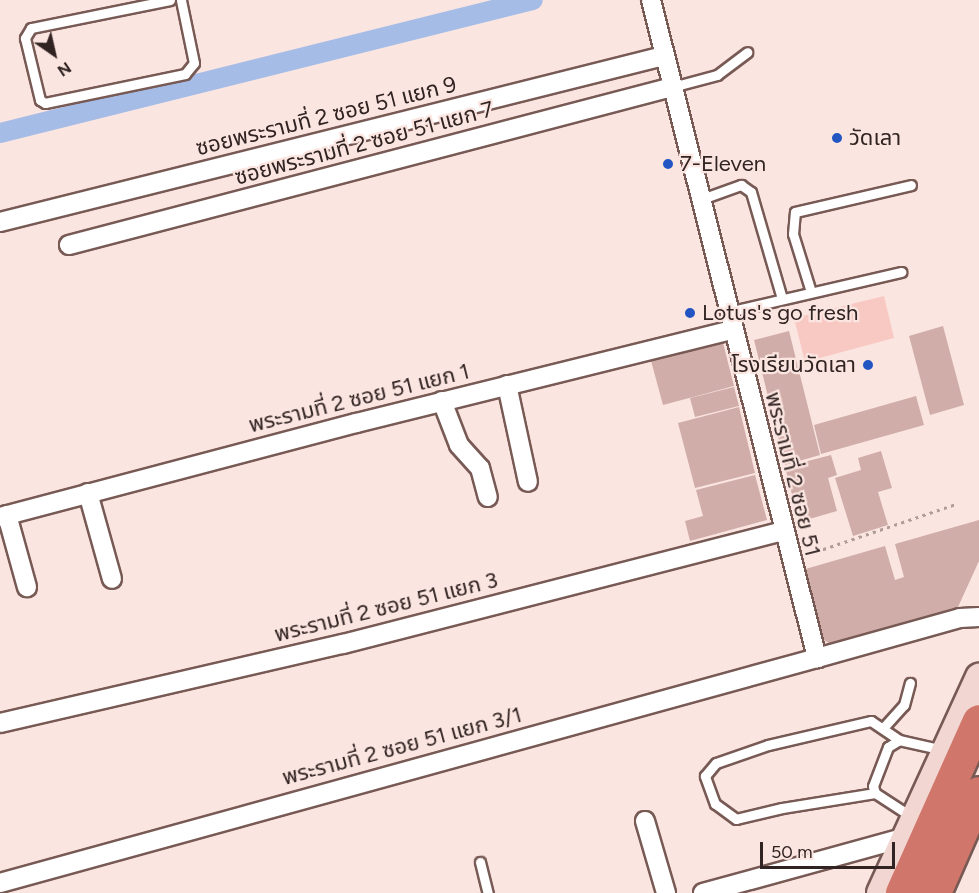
<!DOCTYPE html>
<meta charset="utf-8">
<style>
body{margin:0}
#map{position:relative;width:979px;height:893px;overflow:hidden;background:#fbe5e1;font-family:Figtree,"Noto Sans Thai",sans-serif}
div>[style]{position:absolute}
[style*='--x']{left:calc(var(--x)*1px);top:calc(var(--y)*1px);width:calc(var(--w)*1px);rotate:calc(var(--a)*1deg)}
.green>*{inset:0;background:#f8c9c2}
.canal>*{height:20px;margin:-10px;padding:0 10px;transform-origin:10px;border-radius:10px;background:#a5bce6}
.building>*{inset:0;background:#d0ada8}
.path>*{height:3px;margin-top:-1.5px;transform-origin:0;background:repeating-linear-gradient(90deg,#b09d9a 0 3px,transparent 0 7.5px)}
.roads{filter:drop-shadow(2px 0 #785a55) drop-shadow(-2px 0 #785a55) drop-shadow(0 2px #785a55) drop-shadow(0 -2px #785a55)}
.lane>*{height:9px;margin:-4.5px;padding:0 4.5px;transform-origin:4.5px;border-radius:4.5px;background:#fff}
.street>*{height:18px;margin:-9px;padding:0 9px;transform-origin:9px;border-radius:9px;background:#fff}
.secondary>*{height:26px;margin:-13px;padding:0 13px;transform-origin:13px;border-radius:13px;background:#f1d6d2}
.highway>*{height:32px;margin:-16px;padding:0 16px;transform-origin:16px;border-radius:16px;background:#d1766a}
.dots>*{width:16px;height:16px;translate:-50% -50%;box-sizing:border-box;border:3px solid #fbe5e1;border-radius:50%}
span{translate:-50% -50%;white-space:nowrap;text-align:center;line-height:1.15;-webkit-text-stroke:4.5px #fbe5e1;paint-order:stroke}
.street-label{font-size:22px;color:#302321}
.poi-label{font-size:22px;color:#302321}
.left{translate:0 -50%;text-align:left}
.right{translate:-100% -50%;text-align:right}
.north{position:absolute;left:24px;top:24px;width:60px;height:60px;-webkit-text-stroke:4px #fbe5e1;paint-order:stroke;rotate:146deg;font-size:16px;font-weight:700;line-height:24px;text-align:center;color:#302321}
.north::after{content:'';display:block;margin:auto;width:21px;height:27px;background:#302321;clip-path:polygon(50% 0,100% 100%,50% 72%,0 100%)}
.scale{position:absolute;left:760px;top:842px;width:135px;height:27px;box-sizing:border-box;border:3px solid #302321;border-top:0;padding-left:8px;font-size:18px;line-height:21px;white-space:nowrap;color:#302321;-webkit-text-stroke:4px #fbe5e1;paint-order:stroke}
</style>
<div id="map">
<div class="green">
<div style="clip-path:polygon(884px 296px,894px 338px,805px 362px,794px 318px)"></div>
</div>
<div class="canal">
<div style="--x:0;--y:133;--w:549;--a:-14.01"></div>
</div>
<div class="building">
<div style="clip-path:polygon(943px 326px,964px 405px,930px 415px,909px 336px)"></div>
<div style="clip-path:polygon(789px 331px,820px 455px,785px 465px,754px 340px)"></div>
<div style="clip-path:polygon(722px 339px,734px 386px,663px 405px,650px 357px)"></div>
<div style="clip-path:polygon(734px 387px,739px 406px,695px 417px,690px 398px)"></div>
<div style="clip-path:polygon(916px 396px,924px 425px,821px 454px,814px 425px)"></div>
<div style="clip-path:polygon(739px 407px,755px 473px,695px 488px,678px 423px)"></div>
<div style="clip-path:polygon(881px 451px,892px 488px,878px 492px,888px 525px,853px 536px,835px 478px,861px 470px,858px 458px)"></div>
<div style="clip-path:polygon(831px 455px,837px 475px,828px 478px,837px 511px,799px 522px,785px 467px)"></div>
<div style="clip-path:polygon(755px 475px,767px 520px,690px 541px,685px 521px,703px 516px,696px 490px)"></div>
<div style="clip-path:polygon(979px 520px,979px 561px,958px 607px,829px 643px,822px 639px,802px 570px,885px 546px,895px 580px,904px 577px,895px 544px)"></div>
</div>
<div class="path">
<div style="--x:809;--y:554;--w:155;--a:-18.8"></div>
</div>
<div class="roads">
<div class="lane">
<div style="--x:170;--y:0;--w:142;--a:168.6"></div>
<div style="--x:31;--y:28;--w:12;--a:121"></div>
<div style="--x:25;--y:38;--w:64;--a:76.4"></div>
<div style="--x:40;--y:100;--w:6;--a:31"></div>
<div style="--x:45;--y:103;--w:143;--a:-11.7"></div>
<div style="--x:185;--y:74;--w:14;--a:-51"></div>
<div style="--x:194;--y:63;--w:64;--a:-101.7"></div>
<div style="--x:672;--y:87;--w:47;--a:-14.9"></div>
<div style="--x:717;--y:75;--w:38;--a:-37"></div>
<div style="--x:699;--y:200;--w:45;--a:-19.7"></div>
<div style="--x:741;--y:185;--w:12;--a:35"></div>
<div style="--x:751;--y:192;--w:111;--a:73.8"></div>
<div style="--x:811;--y:292;--w:61;--a:-107.2"></div>
<div style="--x:793;--y:234;--w:22;--a:-85"></div>
<div style="--x:795;--y:212;--w:119;--a:-13.1"></div>
<div style="--x:728;--y:312;--w:178;--a:-13"></div>
<div style="--x:883;--y:728;--w:31;--a:-48"></div>
<div style="--x:904;--y:705;--w:23;--a:-75"></div>
<div style="--x:875;--y:793;--w:94;--a:170.8"></div>
<div style="--x:782;--y:808;--w:47;--a:166.6"></div>
<div style="--x:736;--y:819;--w:26;--a:-144"></div>
<div style="--x:715;--y:804;--w:30;--a:-110"></div>
<div style="--x:705;--y:776;--w:17;--a:-50"></div>
<div style="--x:716;--y:763;--w:55;--a:-19.1"></div>
<div style="--x:768;--y:745;--w:106;--a:-13.1"></div>
<div style="--x:871;--y:721;--w:34;--a:34"></div>
<div style="--x:912;--y:817;--w:44;--a:-147"></div>
<div style="--x:875;--y:793;--w:7;--a:-106"></div>
<div style="--x:873;--y:786;--w:42;--a:-69"></div>
<div style="--x:888;--y:747;--w:13;--a:-32"></div>
<div style="--x:899;--y:740;--w:45;--a:12.8"></div>
<div style="--x:480;--y:862;--w:32;--a:76"></div>
</div>
<div class="street">
<div style="--x:651;--y:0;--w:679;--a:75.84"></div>
<div style="--x:817;--y:658;--w:148;--a:-15.6"></div>
<div style="--x:960;--y:618;--w:19;--a:-3"></div>
<div style="--x:0;--y:222;--w:684;--a:-14.04"></div>
<div style="--x:69;--y:245;--w:623;--a:-14.68"></div>
<div style="--x:507;--y:385;--w:99;--a:77.8"></div>
<div style="--x:442;--y:401;--w:47;--a:68.9"></div>
<div style="--x:459;--y:445;--w:31;--a:48"></div>
<div style="--x:480;--y:468;--w:30;--a:75"></div>
<div style="--x:88;--y:493;--w:89;--a:74.4"></div>
<div style="--x:7;--y:515;--w:75;--a:74.5"></div>
<div style="--x:0;--y:517;--w:368;--a:-14.8"></div>
<div style="--x:356;--y:423;--w:387;--a:-13.9"></div>
<div style="--x:0;--y:723;--w:352;--a:-13"></div>
<div style="--x:343;--y:644;--w:454;--a:-14.4"></div>
<div style="--x:645;--y:821;--w:75;--a:73.7"></div>
<div style="--x:0;--y:883;--w:847;--a:-15.4"></div>
<div style="--x:703;--y:893;--w:211;--a:-15.4"></div>
</div>
<div class="secondary">
<div style="--x:880;--y:893;--w:238;--a:-65.4"></div>
</div>
<div class="highway">
<div style="--x:902;--y:893;--w:188;--a:-65.9"></div>
<div style="--x:935;--y:893;--w:109;--a:-66.3"></div>
</div>
</div>
<div class="dots">
<div style="left:837px;top:138px;background:#2254c2"></div>
<div style="left:668px;top:164px;background:#2254c2"></div>
<div style="left:690px;top:313px;background:#2254c2"></div>
<div style="left:868px;top:365px;background:#2254c2"></div>
</div>
<div class="street-label">
<span style="left:326px;top:116px;rotate:-14deg">ซอยพระรามที่ 2 ซอย 51 แยก 9</span>
<span style="left:364px;top:143px;rotate:-15deg">ซอยพระรามที่ 2 ซอย 51 แยก 7</span>
<span style="left:359px;top:398px;rotate:-14deg">พระรามที่ 2 ซอย 51 แยก 1</span>
<span style="left:793px;top:474px;rotate:76deg">พระรามที่ 2 ซอย 51</span>
<span style="left:386px;top:607px;rotate:-14deg">พระรามที่ 2 ซอย 51 แยก 3</span>
<span style="left:402px;top:746px;rotate:-15deg">พระรามที่ 2 ซอย 51 แยก 3/1</span>
</div>
<div class="poi-label">
<span class="left" style="left:849px;top:138px">วัดเลา</span>
<span class="left" style="left:680px;top:164px">7-Eleven</span>
<span class="left" style="left:702px;top:313px">Lotus's go fresh</span>
<span class="right" style="left:856px;top:365px">โรงเรียนวัดเลา</span>
</div>
<div class="north">N</div>
<div class="scale">50 m</div>
</div>
